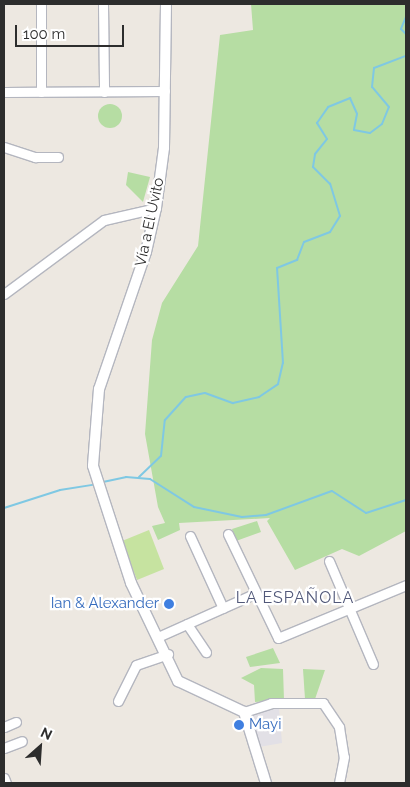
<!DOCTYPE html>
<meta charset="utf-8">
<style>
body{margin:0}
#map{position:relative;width:410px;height:787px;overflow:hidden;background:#ede8e1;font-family:Raleway,sans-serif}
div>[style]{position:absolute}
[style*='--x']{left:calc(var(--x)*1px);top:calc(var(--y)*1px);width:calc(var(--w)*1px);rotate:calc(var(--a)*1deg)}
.industrial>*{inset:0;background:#e2e0e6}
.green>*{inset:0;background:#b6dda3}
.round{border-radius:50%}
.pitch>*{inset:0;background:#c6e3a0}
.stream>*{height:2px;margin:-1px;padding:0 1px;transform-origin:1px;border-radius:1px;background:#7fc8e3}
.roads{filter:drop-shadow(1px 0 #b4b6bf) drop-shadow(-1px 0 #b4b6bf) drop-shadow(0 1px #b4b6bf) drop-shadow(0 -1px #b4b6bf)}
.minor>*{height:9px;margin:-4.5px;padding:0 4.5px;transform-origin:4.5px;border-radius:4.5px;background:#fff}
.tertiary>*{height:10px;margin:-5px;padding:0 5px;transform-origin:5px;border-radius:5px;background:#fff}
.dots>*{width:14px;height:14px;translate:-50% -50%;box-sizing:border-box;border:2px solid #fff;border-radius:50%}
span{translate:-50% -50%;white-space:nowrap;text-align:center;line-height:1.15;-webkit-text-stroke:4.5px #fff;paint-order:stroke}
.street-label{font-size:15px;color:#2d2d2d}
.shop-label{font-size:15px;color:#366cbe}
.right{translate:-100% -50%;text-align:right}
.left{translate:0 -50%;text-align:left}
.neighbourhood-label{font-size:16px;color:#515879;letter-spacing:1px}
.frame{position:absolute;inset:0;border:5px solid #2d2d2d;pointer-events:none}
.north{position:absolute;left:15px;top:722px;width:50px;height:50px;-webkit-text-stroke:4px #fff;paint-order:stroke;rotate:26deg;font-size:14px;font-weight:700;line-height:20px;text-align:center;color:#2d2d2d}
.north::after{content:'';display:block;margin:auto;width:18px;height:22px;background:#2d2d2d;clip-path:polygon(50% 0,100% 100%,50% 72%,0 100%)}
.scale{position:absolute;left:15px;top:25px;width:109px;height:22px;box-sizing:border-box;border:2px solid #2d2d2d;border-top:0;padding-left:6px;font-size:15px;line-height:18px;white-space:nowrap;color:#2d2d2d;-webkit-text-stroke:4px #fff;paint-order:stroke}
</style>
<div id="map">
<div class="industrial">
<div style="clip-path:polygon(279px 708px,282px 743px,259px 747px,249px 715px)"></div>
</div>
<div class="green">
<div style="clip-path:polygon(251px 4px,406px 4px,406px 531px,359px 556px,342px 549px,295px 570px,267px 521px,270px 518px,179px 523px,180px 530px,158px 540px,152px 526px,165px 523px,158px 507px,145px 434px,152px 340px,162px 303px,198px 246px,220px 35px,253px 30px)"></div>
<div class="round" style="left:98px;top:104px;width:24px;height:24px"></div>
<div style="clip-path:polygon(128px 172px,150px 177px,143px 202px,126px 185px)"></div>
<div style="clip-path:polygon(257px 521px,261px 532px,236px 541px,232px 529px)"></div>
<div style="clip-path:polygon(273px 648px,280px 663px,250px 667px,246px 657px)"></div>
<div style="clip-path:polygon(261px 668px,283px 669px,284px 700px,255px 702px,254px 685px,241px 678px)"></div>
<div style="clip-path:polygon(303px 669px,325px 670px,315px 699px,305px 699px)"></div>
</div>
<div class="pitch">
<div style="clip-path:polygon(149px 530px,164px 569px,137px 580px,122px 541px)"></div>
</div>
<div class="stream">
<div style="--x:406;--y:17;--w:13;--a:113"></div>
<div style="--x:401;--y:29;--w:7;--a:45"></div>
<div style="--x:139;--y:477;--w:30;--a:-44"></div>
<div style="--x:161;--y:456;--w:36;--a:-84"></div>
<div style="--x:165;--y:420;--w:31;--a:-48"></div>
<div style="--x:186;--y:397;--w:19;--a:-12"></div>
<div style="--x:205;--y:393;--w:30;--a:20"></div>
<div style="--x:233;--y:403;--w:27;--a:-13"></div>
<div style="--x:259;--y:397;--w:23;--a:-34"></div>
<div style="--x:278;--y:384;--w:22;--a:-77"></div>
<div style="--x:283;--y:363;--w:95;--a:-93.6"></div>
<div style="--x:277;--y:268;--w:22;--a:-22"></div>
<div style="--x:297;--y:260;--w:19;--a:-69"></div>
<div style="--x:304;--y:242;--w:28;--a:-21"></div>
<div style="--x:330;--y:232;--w:19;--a:-58"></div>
<div style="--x:340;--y:216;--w:34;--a:-107"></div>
<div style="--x:330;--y:184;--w:24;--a:-135"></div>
<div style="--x:313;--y:167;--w:13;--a:-81"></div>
<div style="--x:315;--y:154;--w:19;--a:-51"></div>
<div style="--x:327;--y:139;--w:19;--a:-122"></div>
<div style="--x:317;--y:123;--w:19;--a:-55"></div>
<div style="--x:328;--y:107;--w:24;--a:-22"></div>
<div style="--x:350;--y:98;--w:17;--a:66"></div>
<div style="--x:357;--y:114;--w:16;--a:101"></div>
<div style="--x:354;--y:130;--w:16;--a:11"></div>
<div style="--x:370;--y:133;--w:15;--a:-37"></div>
<div style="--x:382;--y:124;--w:18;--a:-68"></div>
<div style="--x:389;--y:107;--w:26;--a:-130"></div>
<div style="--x:372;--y:87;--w:19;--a:-84"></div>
<div style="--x:374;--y:68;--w:34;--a:-21"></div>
<div style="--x:103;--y:482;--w:24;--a:-12"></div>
<div style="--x:126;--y:477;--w:24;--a:5"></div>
<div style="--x:150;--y:479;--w:52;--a:32.5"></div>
<div style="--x:194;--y:507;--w:49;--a:11.8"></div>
<div style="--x:242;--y:517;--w:24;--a:-5"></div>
<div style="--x:266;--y:515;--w:70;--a:-20"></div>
<div style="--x:332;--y:491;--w:40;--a:32.9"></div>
<div style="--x:366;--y:513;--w:42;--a:-18"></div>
<div style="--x:4;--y:508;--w:59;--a:-17.8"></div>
<div style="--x:60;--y:490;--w:36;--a:-9"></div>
</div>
<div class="roads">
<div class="minor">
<div style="--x:41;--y:4;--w:88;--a:90"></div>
<div style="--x:103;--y:4;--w:88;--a:89.3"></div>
<div style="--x:4;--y:92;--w:161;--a:-0.4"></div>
<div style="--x:4;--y:147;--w:33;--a:18"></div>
<div style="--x:35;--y:157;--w:23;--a:0"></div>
<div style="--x:4;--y:294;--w:124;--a:-36.5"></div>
<div style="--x:104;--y:220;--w:53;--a:-13"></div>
<div style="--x:228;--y:534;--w:115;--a:64.3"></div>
<div style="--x:278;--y:638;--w:139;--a:-22.5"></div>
<div style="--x:190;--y:536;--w:79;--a:65.4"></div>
<div style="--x:329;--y:561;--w:112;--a:66.9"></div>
<div style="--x:187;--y:624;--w:34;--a:56"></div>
<div style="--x:160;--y:636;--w:105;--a:-24.1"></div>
<div style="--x:118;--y:701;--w:40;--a:-63.4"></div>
<div style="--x:136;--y:665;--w:34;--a:-19"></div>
<div style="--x:244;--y:712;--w:28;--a:-18"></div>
<div style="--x:271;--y:703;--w:52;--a:0"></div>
<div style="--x:323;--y:703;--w:29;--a:56"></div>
<div style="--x:339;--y:727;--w:30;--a:81"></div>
<div style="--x:344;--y:757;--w:26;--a:101"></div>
<div style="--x:4;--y:727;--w:13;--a:-23"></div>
<div style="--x:4;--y:748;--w:19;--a:-21"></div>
<div style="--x:4;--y:778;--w:5;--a:68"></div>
</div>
<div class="tertiary">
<div style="--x:166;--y:4;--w:144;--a:90.8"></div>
<div style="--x:164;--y:148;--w:61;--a:97.6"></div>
<div style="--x:156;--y:208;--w:45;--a:102.8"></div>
<div style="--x:146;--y:252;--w:145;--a:108.9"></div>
<div style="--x:99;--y:389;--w:77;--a:94.5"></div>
<div style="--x:93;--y:466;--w:123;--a:72"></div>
<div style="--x:131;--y:583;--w:109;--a:64.4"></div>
<div style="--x:178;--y:681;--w:73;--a:25.2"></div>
<div style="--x:244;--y:712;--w:74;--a:72.8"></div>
</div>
</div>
<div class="dots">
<div style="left:169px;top:604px;background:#3f7fe0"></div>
<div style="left:239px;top:725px;background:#3f7fe0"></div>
</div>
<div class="street-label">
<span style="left:150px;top:222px;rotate:-78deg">Vía a El Uvito</span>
</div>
<div class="shop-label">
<span class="right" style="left:159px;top:604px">Ian &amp; Alexander</span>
<span class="left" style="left:249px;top:725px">Mayi</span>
</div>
<div class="neighbourhood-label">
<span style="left:295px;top:598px">LA ESPAÑOLA</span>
</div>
<div class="frame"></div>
<div class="north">N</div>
<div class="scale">100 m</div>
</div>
